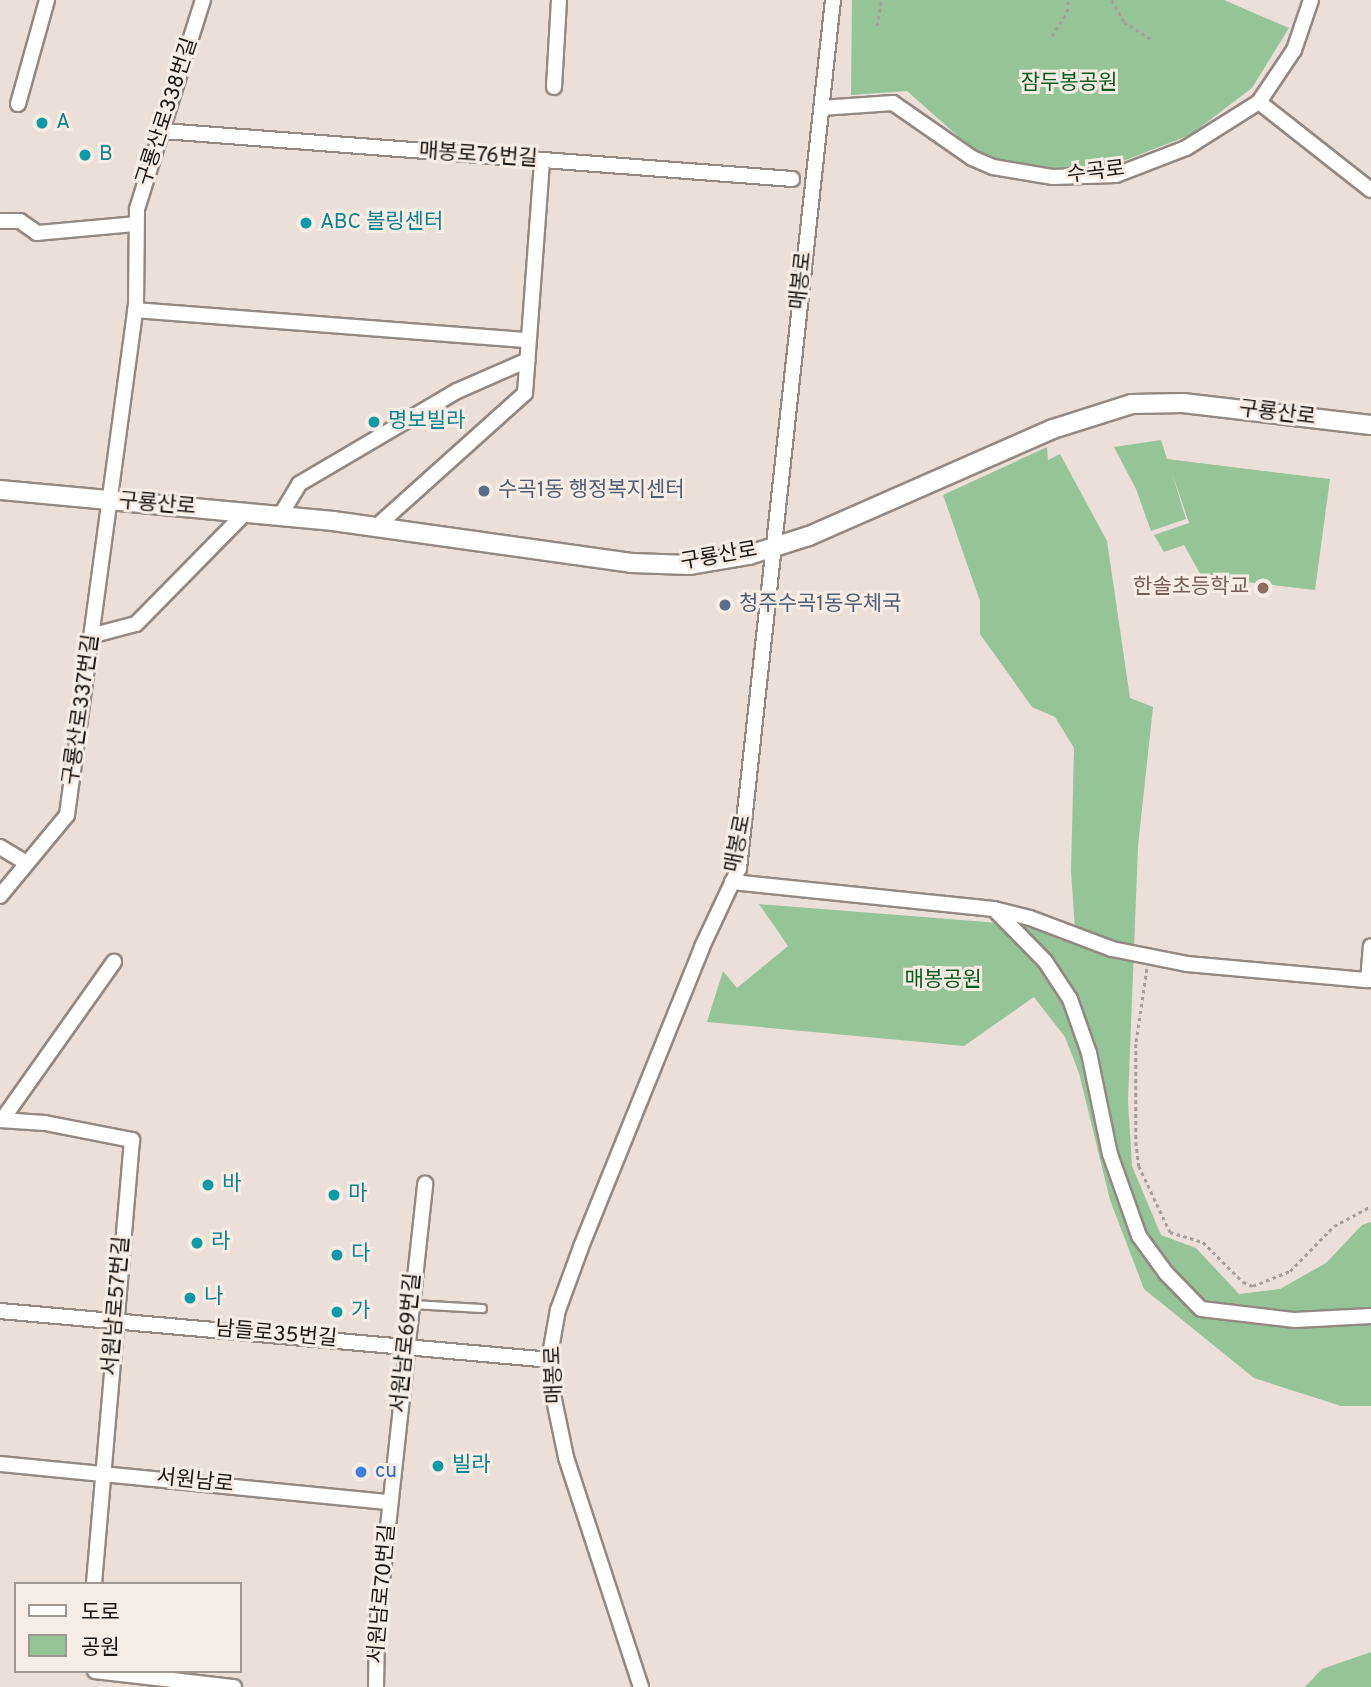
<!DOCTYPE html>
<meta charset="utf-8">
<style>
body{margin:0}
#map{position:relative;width:1371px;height:1687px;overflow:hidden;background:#ebdfd8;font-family:Overpass,"Noto Sans KR",sans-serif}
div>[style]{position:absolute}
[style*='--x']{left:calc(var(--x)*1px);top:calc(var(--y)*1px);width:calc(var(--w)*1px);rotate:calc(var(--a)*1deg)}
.green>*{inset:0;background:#95c499}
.path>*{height:2.5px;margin-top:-1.25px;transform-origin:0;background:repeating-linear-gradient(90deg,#a79e98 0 3.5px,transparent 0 7px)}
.roads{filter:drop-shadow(2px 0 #938982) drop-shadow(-2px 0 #938982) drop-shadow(0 2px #938982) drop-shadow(0 -2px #938982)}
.service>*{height:7px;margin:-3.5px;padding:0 3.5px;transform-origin:3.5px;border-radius:3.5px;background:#fff}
.minor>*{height:14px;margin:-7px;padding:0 7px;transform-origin:7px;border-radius:7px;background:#fff}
.tertiary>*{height:18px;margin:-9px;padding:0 9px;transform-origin:9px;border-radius:9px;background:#fff}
.dots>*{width:19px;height:19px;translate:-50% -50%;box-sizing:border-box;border:4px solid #f8ede5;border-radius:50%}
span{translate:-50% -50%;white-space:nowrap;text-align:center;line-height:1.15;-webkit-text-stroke:6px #f8ede5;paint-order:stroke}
.park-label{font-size:21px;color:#065b1f}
.street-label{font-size:21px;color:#1a1614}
.culture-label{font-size:21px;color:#0d838f}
.left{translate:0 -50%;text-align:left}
.service-label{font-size:21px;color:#4e5e75}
.education-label{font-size:21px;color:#785e54}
.right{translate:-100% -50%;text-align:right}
.shop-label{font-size:21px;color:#366cbe}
.legend{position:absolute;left:14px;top:1582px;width:228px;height:91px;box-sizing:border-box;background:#f8ede5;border:2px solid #9f9791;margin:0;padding:9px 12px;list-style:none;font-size:21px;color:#1a1614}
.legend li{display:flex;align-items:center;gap:14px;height:35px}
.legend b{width:35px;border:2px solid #9f9791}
</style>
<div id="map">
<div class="green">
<div style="clip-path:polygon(852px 0,1224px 0,1289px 28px,1252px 88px,1190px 135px,1110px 166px,1054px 171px,992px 159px,969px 146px,907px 91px,851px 95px)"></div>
<div style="clip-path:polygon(1161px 440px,1167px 459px,1330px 479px,1315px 590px,1202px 577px,1184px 545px,1164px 552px,1154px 535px,1189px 523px,1172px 473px,1186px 519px,1151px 531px,1136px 489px,1114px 447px)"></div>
<div style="clip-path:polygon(1047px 447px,1048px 460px,1060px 454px,1107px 541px,1130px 698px,1153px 707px,1138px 846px,1128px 1101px,1132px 1166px,1161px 1235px,1196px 1248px,1239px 1294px,1280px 1289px,1326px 1263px,1362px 1225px,1371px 1222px,1371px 1406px,1341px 1406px,1254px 1378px,1144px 1289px,1110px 1200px,1079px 1073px,1065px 1037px,1034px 997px,964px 1046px,707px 1022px,723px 971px,737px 988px,788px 946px,759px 904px,1075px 929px,1071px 871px,1074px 748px,1055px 717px,1032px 707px,980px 634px,980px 601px,943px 495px)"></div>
<div style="clip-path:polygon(1371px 1652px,1371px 1687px,1305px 1687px,1322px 1669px)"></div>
</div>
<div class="path">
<div style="--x:1112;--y:0;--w:25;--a:61"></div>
<div style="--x:1124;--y:22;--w:34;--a:32"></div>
<div style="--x:877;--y:26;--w:26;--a:-81"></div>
<div style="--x:1052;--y:36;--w:28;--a:-58"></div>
<div style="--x:1067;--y:12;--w:12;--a:-85"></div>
<div style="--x:1147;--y:969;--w:76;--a:98.3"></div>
<div style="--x:1136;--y:1044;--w:98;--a:90"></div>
<div style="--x:1136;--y:1142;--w:24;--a:83"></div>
<div style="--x:1139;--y:1166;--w:73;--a:64.8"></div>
<div style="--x:1170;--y:1232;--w:34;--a:17"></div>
<div style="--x:1203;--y:1242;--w:57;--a:45"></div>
<div style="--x:1243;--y:1282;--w:11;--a:22"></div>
<div style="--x:1253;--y:1286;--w:40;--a:-22"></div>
<div style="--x:1290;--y:1271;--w:63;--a:-45.6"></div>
<div style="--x:1334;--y:1226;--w:42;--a:-28.4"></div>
</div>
<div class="roads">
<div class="service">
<div style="--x:411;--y:1304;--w:71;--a:3.2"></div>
</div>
<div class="minor">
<div style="--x:554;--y:87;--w:87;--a:-86.7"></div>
<div style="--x:1259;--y:102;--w:142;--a:38.2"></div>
<div style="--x:18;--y:104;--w:108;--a:-74.4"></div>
<div style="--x:821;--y:108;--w:72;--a:-4"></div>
<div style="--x:893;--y:103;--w:96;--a:34.8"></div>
<div style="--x:972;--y:158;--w:23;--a:23"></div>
<div style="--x:993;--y:167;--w:61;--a:9.5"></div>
<div style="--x:1053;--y:177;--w:63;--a:-1.8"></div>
<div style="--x:1116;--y:175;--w:75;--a:-21.1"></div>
<div style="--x:1186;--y:148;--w:86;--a:-32.2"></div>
<div style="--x:1259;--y:102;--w:63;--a:-56.1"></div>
<div style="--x:1294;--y:50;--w:53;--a:-71.2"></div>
<div style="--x:163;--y:131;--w:631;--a:4.36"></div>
<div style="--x:0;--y:221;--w:20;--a:0"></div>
<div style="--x:20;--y:221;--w:21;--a:35"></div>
<div style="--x:37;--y:233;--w:99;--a:-5.2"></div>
<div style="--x:135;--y:310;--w:394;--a:4.4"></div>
<div style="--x:280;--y:516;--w:37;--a:-59"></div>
<div style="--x:299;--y:484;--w:183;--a:-30.5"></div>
<div style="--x:457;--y:391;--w:77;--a:-23.6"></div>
<div style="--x:377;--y:526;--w:199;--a:-41.9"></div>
<div style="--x:525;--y:393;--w:233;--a:-85.8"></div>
<div style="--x:94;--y:635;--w:43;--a:-14.7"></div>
<div style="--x:136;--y:624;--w:156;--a:-45.5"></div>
<div style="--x:0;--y:847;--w:29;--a:31"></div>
<div style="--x:732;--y:882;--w:263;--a:5.9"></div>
<div style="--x:994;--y:909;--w:37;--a:14"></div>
<div style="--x:1030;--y:918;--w:88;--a:20.7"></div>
<div style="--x:1112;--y:949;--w:76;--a:11.3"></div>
<div style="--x:1187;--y:964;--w:182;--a:5.1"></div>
<div style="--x:1368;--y:980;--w:34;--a:-85"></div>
<div style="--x:0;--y:896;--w:105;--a:-50.4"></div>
<div style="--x:67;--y:815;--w:515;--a:-82.3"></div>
<div style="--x:136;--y:305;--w:96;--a:-89.4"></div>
<div style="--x:137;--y:209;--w:219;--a:-72.5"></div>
<div style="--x:994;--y:909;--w:73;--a:45.6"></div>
<div style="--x:1045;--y:961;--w:45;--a:56.7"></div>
<div style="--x:1070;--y:999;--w:57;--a:70.6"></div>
<div style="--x:1089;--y:1053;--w:103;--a:78.3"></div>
<div style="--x:1110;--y:1154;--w:87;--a:70.5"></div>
<div style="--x:1139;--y:1236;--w:46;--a:53.9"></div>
<div style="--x:1166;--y:1273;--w:50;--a:45.8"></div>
<div style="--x:1201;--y:1309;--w:95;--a:6.7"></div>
<div style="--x:1295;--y:1320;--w:76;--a:-3"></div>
<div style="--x:0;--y:1120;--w:45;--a:3.8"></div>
<div style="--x:45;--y:1123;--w:89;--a:11.1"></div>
<div style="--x:132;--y:1140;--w:446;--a:94.9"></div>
<div style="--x:2;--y:1120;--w:194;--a:-54.7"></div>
<div style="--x:0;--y:1311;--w:553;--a:5.08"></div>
<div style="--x:0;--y:1464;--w:392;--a:5.6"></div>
<div style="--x:95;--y:1671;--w:140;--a:6.6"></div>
<div style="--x:376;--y:1687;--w:59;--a:-89"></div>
<div style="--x:377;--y:1628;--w:447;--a:-83.8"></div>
<div style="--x:641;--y:1687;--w:242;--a:-108.1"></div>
<div style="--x:566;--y:1457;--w:74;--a:-101.8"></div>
<div style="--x:551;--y:1385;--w:36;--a:-90"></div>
<div style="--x:551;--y:1349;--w:40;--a:-80"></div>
<div style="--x:558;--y:1310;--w:67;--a:-69.9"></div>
<div style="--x:581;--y:1247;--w:323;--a:-68"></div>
<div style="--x:702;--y:947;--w:87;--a:-64.9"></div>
<div style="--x:739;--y:868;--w:873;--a:-83.82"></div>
</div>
<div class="tertiary">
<div style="--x:0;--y:490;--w:334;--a:5.3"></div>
<div style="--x:333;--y:521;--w:301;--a:8"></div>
<div style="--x:631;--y:563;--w:59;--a:1.9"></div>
<div style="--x:690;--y:565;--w:60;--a:-9.6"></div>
<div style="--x:749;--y:555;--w:63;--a:-17.6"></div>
<div style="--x:809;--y:536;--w:266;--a:-23.7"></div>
<div style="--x:1053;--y:429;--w:83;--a:-17.6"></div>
<div style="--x:1132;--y:404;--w:51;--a:-1.1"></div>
<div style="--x:1183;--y:403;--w:189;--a:6.7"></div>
</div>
</div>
<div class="dots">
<div style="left:42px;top:123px;background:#0f9aa8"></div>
<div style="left:85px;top:155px;background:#0f9aa8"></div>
<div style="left:306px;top:223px;background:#0f9aa8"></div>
<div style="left:374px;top:422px;background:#0f9aa8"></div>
<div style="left:484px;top:491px;background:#5c6f8a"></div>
<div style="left:1263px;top:588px;background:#8d6e63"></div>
<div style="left:725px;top:605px;background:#5c6f8a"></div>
<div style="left:208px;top:1185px;background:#0f9aa8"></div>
<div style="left:334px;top:1195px;background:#0f9aa8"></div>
<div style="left:197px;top:1243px;background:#0f9aa8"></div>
<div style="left:337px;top:1255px;background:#0f9aa8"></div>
<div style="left:190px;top:1298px;background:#0f9aa8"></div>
<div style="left:337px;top:1312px;background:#0f9aa8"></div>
<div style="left:438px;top:1466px;background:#0f9aa8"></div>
<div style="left:361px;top:1472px;background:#3f7fe0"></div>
</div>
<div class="park-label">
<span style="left:1069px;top:84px">잠두봉공원</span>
<span style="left:943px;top:981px">매봉공원</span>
</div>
<div class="street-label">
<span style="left:168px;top:112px;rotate:-72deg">구룡산로338번길</span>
<span style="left:478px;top:156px;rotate:4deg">매봉로76번길</span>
<span style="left:1096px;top:173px;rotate:-7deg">수곡로</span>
<span style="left:802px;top:281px;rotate:-84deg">매봉로</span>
<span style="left:1277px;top:414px;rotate:7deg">구룡산로</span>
<span style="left:157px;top:505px;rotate:5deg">구룡산로</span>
<span style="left:719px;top:557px;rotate:-10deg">구룡산로</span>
<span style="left:82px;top:710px;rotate:-82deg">구룡산로337번길</span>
<span style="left:739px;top:844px;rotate:-79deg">매봉로</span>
<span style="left:117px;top:1306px;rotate:-85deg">서원남로57번길</span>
<span style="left:276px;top:1335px;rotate:5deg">남들로35번길</span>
<span style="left:407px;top:1343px;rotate:-84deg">서원남로69번길</span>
<span style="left:555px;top:1375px;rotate:-92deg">매봉로</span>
<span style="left:195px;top:1482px;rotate:6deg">서원남로</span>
<span style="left:383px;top:1594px;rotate:-85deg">서원남로70번길</span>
</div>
<div class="culture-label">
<span class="left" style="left:56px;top:123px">A</span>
<span class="left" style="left:99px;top:155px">B</span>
<span class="left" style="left:320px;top:223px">ABC 볼링센터</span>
<span class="left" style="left:388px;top:422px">명보빌라</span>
<span class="left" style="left:222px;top:1185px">바</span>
<span class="left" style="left:348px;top:1195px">마</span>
<span class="left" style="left:211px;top:1243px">라</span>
<span class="left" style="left:351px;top:1255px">다</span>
<span class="left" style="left:204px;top:1298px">나</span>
<span class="left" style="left:351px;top:1312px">가</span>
<span class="left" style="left:452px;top:1466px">빌라</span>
</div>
<div class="service-label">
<span class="left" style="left:498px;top:491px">수곡1동 행정복지센터</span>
<span class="left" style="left:739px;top:605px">청주수곡1동우체국</span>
</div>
<div class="education-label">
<span class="right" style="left:1249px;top:588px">한솔초등학교</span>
</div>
<div class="shop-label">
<span class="left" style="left:375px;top:1472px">cu</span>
</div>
<ul class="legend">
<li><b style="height:9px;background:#fff"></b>도로</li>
<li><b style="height:19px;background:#95c499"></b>공원</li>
</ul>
</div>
